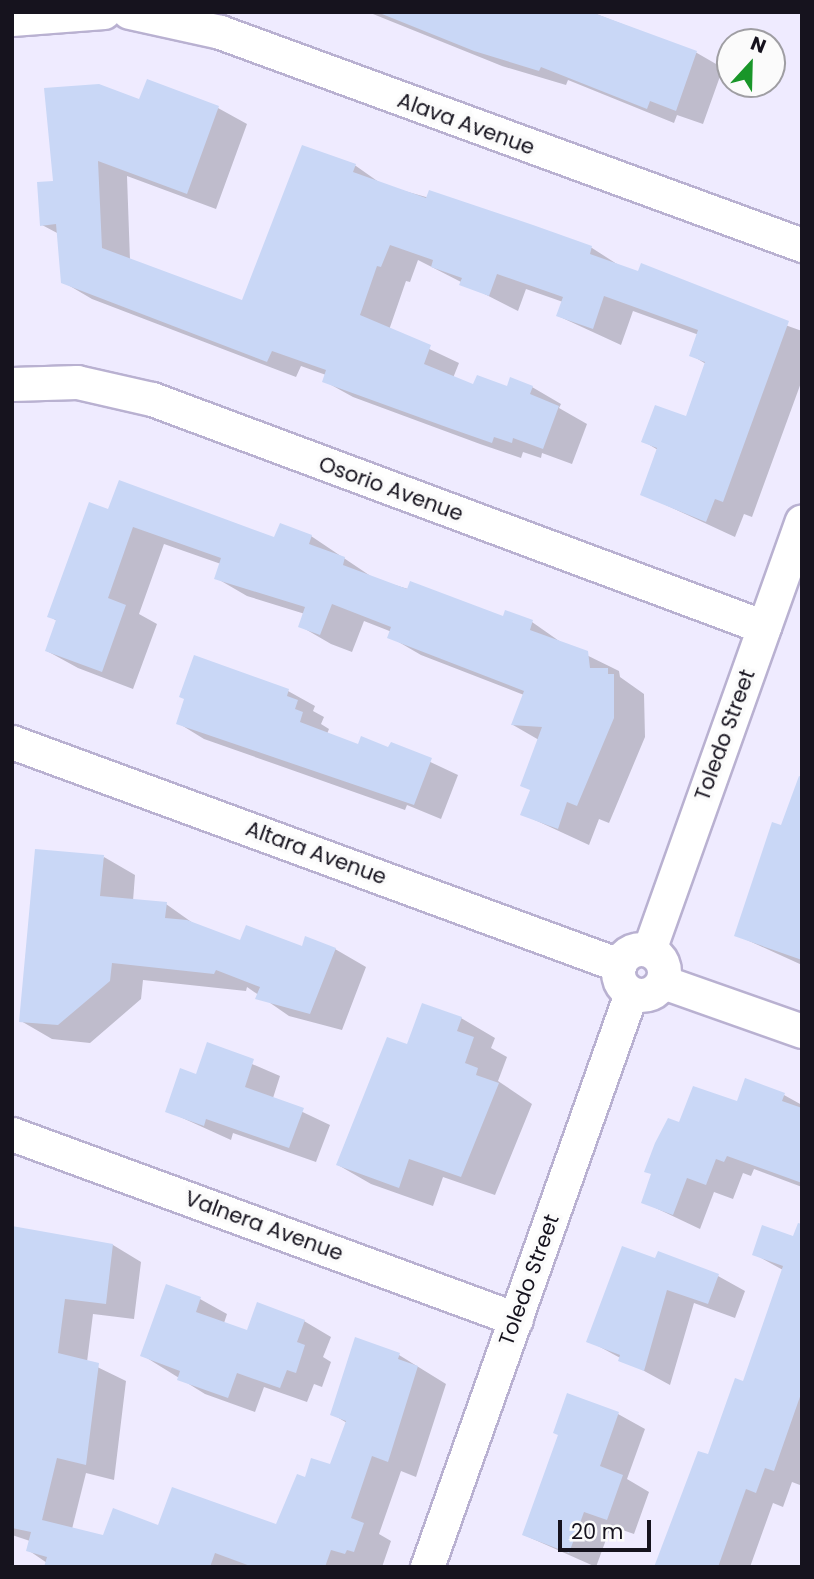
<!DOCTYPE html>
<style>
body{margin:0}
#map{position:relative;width:814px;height:1579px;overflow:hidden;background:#efebff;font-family:Poppins,sans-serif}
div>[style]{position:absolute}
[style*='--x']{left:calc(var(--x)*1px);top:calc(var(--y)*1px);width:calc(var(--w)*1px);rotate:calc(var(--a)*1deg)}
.shadow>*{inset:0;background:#0003}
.building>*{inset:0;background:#c9d7f6}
.roads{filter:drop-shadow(2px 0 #b9b1d1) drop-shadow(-2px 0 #b9b1d1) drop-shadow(0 2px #b9b1d1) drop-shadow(0 -2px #b9b1d1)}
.street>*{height:33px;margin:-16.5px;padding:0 16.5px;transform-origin:16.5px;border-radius:16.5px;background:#fff}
.street>.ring{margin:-16.5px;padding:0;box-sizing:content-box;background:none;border:33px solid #fff;border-radius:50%}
span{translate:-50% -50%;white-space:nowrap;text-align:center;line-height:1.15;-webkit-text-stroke:7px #fbfbfb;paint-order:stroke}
.street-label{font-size:21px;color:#16131e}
.frame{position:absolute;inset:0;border:14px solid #16131e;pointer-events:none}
.north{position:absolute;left:716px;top:28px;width:70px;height:70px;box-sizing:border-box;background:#fbfbfb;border:2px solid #9f9ea3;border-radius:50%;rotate:22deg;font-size:19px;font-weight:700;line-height:28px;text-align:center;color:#16131e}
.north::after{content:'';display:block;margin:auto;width:24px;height:32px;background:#199629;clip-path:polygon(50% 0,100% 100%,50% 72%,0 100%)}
.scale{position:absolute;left:558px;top:1520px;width:93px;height:32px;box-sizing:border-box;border:4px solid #16131e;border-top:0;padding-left:9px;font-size:21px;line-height:24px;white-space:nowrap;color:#16131e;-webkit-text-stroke:5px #fbfbfb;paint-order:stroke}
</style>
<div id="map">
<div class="shadow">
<div style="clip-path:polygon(368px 12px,591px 12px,697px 53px,723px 68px,703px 124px,677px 115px,674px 123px,568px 80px,566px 85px,502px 66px)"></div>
<div style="clip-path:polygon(140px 101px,218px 108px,247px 124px,216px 209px,127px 176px,130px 260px,243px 303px,303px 147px,356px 166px,383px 185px,533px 227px,592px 248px,620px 266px,802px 331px,802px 380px,752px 517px,744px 514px,735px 537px,642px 494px,658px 450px,643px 441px,687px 418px,706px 364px,691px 355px,699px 335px,633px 311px,621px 345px,558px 316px,563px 302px,526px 289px,518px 311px,418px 260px,410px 282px,406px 281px,389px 330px,459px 363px,453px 378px,474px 387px,532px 387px,561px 404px,559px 408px,587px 424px,572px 464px,542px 453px,541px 458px,523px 452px,521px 458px,480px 444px,353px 397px,324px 381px,326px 375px,301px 366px,296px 377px,92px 299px,63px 282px,59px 234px,42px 225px,55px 182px)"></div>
<div style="clip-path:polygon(109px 512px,275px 539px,311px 536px,375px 579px,504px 618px,532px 622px,562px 643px,619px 671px,620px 677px,644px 694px,645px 737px,609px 823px,599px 819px,589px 845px,522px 814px,531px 791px,539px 740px,513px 725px,524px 695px,421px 655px,390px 637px,392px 632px,364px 621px,352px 652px,331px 644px,300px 626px,305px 614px,247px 596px,216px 578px,221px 564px,164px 544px,139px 614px,157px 624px,133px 689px,78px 668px,47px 651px,57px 621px,49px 616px)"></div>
<div style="clip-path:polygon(288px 691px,315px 706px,313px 711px,324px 717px,321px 724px,329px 729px,327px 734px,359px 746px,389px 750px,392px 744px,458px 775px,441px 819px,407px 805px,405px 810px,204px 739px,178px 723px)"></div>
<div style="clip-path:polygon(802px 779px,802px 965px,736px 935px)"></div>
<div style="clip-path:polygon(104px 857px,135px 875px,133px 901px,166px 904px,197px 926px,241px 943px,335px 949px,366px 967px,342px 1030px,289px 1016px,247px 987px,246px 991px,143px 980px,141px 999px,90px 1043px,52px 1039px,21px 1021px)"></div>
<div style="clip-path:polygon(461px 1018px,495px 1038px,491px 1048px,507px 1057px,498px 1081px,532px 1104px,495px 1195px,443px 1177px,433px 1206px,371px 1184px,338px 1165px,408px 1046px)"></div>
<div style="clip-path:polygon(208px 1045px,280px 1076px,273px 1098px,330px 1125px,316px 1162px,233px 1133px,231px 1140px,167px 1111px,197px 1076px)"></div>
<div style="clip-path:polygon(784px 1095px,802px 1105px,802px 1187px,754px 1169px,751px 1176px,743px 1173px,733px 1199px,714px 1192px,700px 1229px,643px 1202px,680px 1124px,738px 1103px)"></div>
<div style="clip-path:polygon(12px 1228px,113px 1245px,141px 1262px,134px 1319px,93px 1314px,87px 1362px,126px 1381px,114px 1480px,86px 1473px,72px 1529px,105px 1537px,159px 1527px,277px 1526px,306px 1479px,331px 1467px,347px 1423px,332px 1414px,399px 1355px,446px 1384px,416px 1477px,401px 1471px,379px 1534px,391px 1541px,382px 1567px,53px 1567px,28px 1550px,30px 1541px,12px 1535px)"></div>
<div style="clip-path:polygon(802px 1241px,800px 1485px,792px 1482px,783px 1507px,773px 1503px,750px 1567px,655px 1567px,744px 1383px,783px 1270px,754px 1254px)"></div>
<div style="clip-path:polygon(656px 1261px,718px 1276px,745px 1291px,735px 1318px,694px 1303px,670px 1385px,589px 1341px)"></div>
<div style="clip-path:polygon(200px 1299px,227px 1314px,224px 1323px,248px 1332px,304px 1321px,331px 1337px,323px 1357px,331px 1362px,322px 1387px,314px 1384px,307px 1402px,264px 1387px,255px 1412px,205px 1394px,142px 1355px)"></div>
<div style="clip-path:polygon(618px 1414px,645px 1429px,627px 1479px,649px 1492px,634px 1534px,611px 1526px,596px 1567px,524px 1535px)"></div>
</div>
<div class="building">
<div style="clip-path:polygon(377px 12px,591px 12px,697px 51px,676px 111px,650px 101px,647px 109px,541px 67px,539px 71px,474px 51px)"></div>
<div style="clip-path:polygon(147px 79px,219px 106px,187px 194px,98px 161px,102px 248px,242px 300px,302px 145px,356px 164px,353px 172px,426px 198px,429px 190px,533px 225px,592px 246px,590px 254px,638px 271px,641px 263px,789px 321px,723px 502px,715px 499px,706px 522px,640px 495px,657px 448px,641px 442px,655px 405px,686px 416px,705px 362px,689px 356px,698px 330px,604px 296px,593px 329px,556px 316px,563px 297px,497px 274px,489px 296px,459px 285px,462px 278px,431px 267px,433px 260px,390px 245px,381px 267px,377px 266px,360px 315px,431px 345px,424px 364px,473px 384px,477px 375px,507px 386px,510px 377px,533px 386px,530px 394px,559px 406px,543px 449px,513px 438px,512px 443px,494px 437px,492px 443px,449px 428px,322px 382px,326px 370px,272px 351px,267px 362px,61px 283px,56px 224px,40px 226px,37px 182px,53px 181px,44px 88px,99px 84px,139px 99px)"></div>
<div style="clip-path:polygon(119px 480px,274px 537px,280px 523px,312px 535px,309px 544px,345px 557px,343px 565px,407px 589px,410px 581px,503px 616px,505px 610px,533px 620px,530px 630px,588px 651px,590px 668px,608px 668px,608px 674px,614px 674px,614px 718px,577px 806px,567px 802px,558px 829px,520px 815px,530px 790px,520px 786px,542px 727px,511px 725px,524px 691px,387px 638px,391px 627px,332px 604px,320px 635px,298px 627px,305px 607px,214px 579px,221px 558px,133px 527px,108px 598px,126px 605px,102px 672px,45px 651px,56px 620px,47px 617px,89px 502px,108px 509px)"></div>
<div style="clip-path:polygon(194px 655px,289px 689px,287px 696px,298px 700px,295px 709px,303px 712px,300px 722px,358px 744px,361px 736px,388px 747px,391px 742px,432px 758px,414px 805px,176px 724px,184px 699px,179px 697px)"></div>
<div style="clip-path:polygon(799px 776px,802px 777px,802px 960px,734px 936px,772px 822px,781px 825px)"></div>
<div style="clip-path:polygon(35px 849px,104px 855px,100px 896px,167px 902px,165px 918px,187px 920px,240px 940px,246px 925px,302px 946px,305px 936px,336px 948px,310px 1014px,255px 999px,260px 987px,216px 970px,214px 974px,112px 963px,110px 981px,58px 1025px,19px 1022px)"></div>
<div style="clip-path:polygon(422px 1003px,462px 1017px,457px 1031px,474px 1037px,465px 1063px,478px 1068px,476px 1075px,499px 1083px,461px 1177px,409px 1159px,399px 1188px,336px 1165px,387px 1037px,407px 1044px)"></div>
<div style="clip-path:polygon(207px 1042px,254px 1059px,245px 1087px,304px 1108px,289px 1148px,206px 1119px,204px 1126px,165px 1112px,180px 1068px,196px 1074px)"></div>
<div style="clip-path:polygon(745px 1078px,785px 1093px,782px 1101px,802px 1108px,802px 1183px,727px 1156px,724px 1162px,716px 1159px,706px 1185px,687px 1178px,673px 1215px,641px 1203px,651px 1174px,644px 1172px,655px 1143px,668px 1118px,679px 1122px,693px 1086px,737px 1101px)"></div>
<div style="clip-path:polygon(798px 1223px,802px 1224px,802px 1391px,774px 1471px,765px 1468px,756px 1493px,746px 1489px,718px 1567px,654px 1567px,698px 1451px,708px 1454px,735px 1378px,743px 1381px,783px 1266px,752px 1255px,762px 1225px,793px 1236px)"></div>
<div style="clip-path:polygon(12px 1226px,113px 1244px,106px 1304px,65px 1299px,58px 1353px,99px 1363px,86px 1465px,57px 1458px,42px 1520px,103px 1535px,113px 1508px,158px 1525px,172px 1487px,276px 1524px,297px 1474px,305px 1477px,311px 1458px,330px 1464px,346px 1421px,330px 1415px,355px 1337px,400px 1353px,398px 1359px,418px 1366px,388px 1462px,372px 1456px,351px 1518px,364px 1523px,354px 1552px,347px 1550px,345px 1554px,331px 1550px,325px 1567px,253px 1567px,215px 1553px,210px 1567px,44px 1567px,47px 1557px,26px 1551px,31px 1532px,12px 1528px)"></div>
<div style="clip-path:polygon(622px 1246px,655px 1258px,658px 1251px,719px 1274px,708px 1304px,667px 1290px,644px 1371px,618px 1361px,620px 1355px,586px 1342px)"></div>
<div style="clip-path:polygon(166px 1284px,201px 1297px,196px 1312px,247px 1330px,257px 1302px,305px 1320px,297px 1342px,305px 1345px,296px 1373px,287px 1370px,280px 1388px,237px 1373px,228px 1398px,177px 1380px,180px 1371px,140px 1356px)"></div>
<div style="clip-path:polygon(567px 1393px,619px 1412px,600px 1466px,623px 1475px,607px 1520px,584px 1512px,569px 1553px,522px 1535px,558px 1435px,553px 1433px)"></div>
</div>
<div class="roads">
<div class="street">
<div style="--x:129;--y:12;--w:93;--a:12.4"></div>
<div style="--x:220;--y:32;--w:620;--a:20.1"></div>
<div style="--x:12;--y:19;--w:92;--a:-4.4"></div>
<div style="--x:12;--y:384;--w:65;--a:-1.8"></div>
<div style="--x:77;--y:382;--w:77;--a:12.8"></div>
<div style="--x:152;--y:399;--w:653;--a:20.43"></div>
<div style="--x:12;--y:742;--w:647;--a:20.17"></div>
<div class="ring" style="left:618px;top:949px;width:13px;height:13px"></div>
<div style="--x:649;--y:950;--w:455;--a:-70.4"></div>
<div style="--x:663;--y:982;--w:147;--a:19.4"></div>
<div style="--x:12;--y:1134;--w:537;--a:20.16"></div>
<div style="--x:427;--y:1567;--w:609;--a:-70.43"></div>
</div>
</div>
<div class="street-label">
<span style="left:466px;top:124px;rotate:20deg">Alava Avenue</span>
<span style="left:391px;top:489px;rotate:20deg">Osorio Avenue</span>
<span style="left:725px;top:735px;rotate:-70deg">Toledo Street</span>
<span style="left:316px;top:853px;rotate:20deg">Altara Avenue</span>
<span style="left:264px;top:1226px;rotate:20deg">Valnera Avenue</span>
<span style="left:529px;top:1280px;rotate:-70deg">Toledo Street</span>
</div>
<div class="frame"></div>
<div class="north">N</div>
<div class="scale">20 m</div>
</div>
